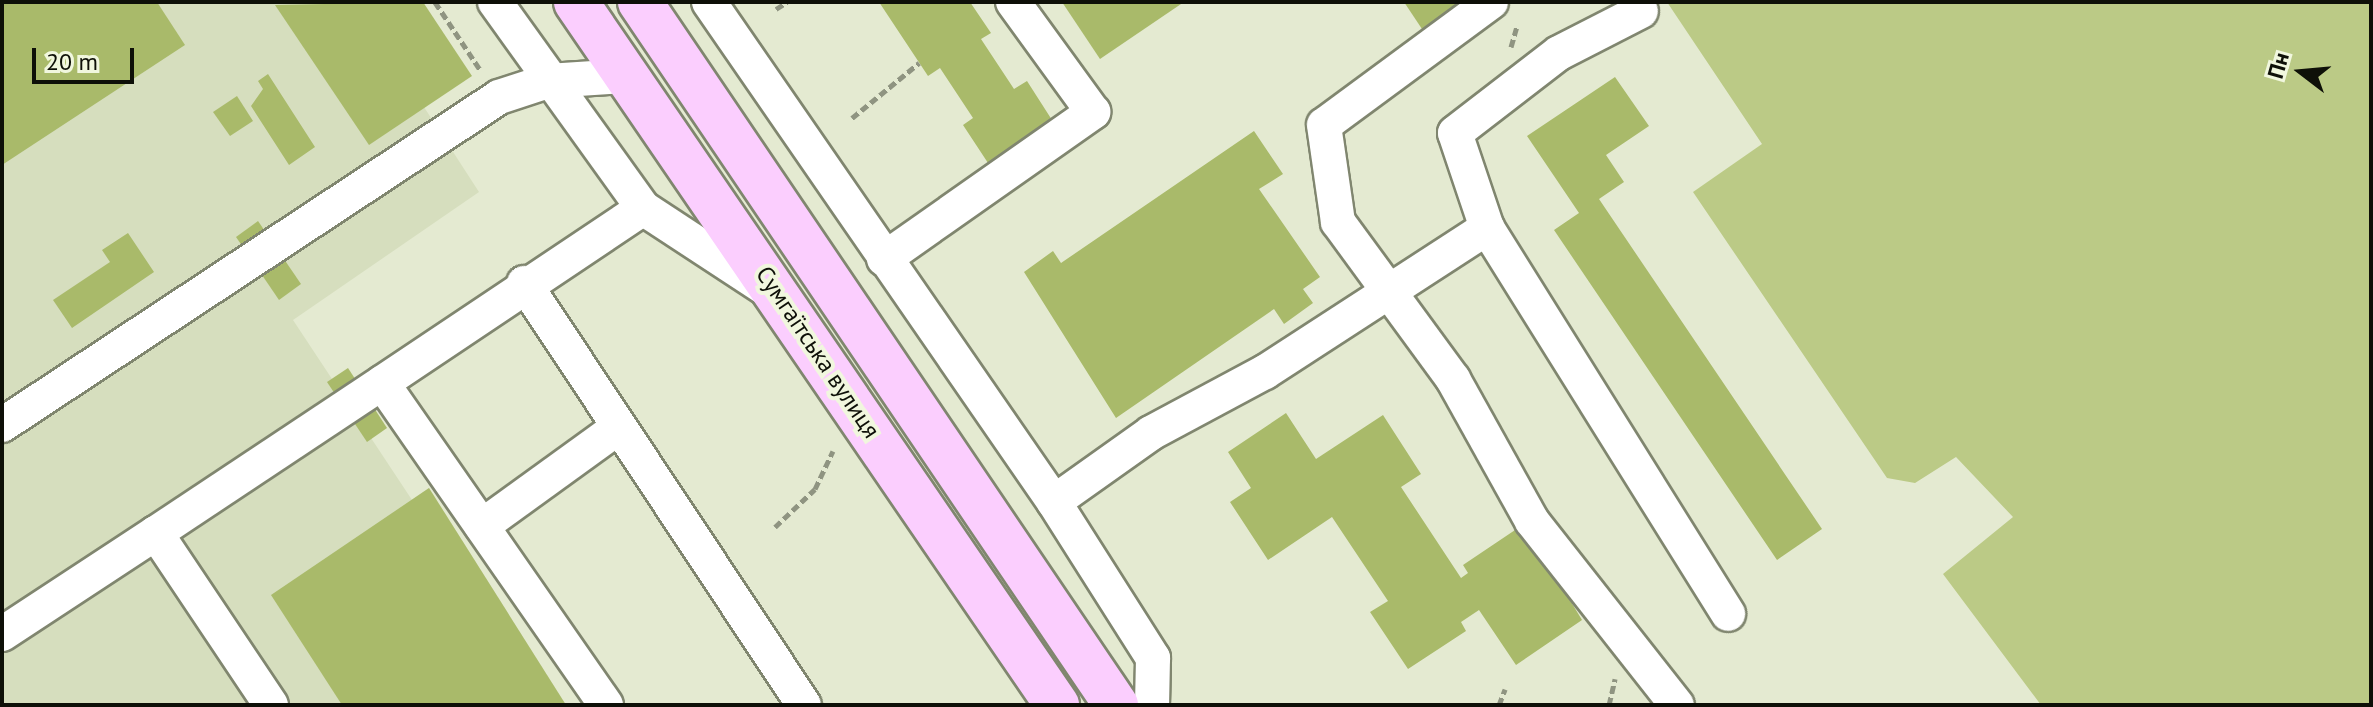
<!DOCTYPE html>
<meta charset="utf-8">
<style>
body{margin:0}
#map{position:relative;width:2373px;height:707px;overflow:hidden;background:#e4ead1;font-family:"PT Sans",sans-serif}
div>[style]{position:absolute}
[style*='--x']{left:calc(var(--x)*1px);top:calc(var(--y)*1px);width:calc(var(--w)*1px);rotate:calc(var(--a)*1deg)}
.built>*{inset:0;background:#d6debe}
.green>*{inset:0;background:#bbca86}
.building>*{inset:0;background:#a9ba6a}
.path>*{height:5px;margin-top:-2.5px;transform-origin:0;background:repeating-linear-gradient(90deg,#8f9481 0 8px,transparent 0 12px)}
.roads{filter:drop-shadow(2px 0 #80866f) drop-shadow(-2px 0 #80866f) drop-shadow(0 2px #80866f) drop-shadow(0 -2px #80866f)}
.minor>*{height:34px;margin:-17px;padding:0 17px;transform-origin:17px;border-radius:17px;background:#fff}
.major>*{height:44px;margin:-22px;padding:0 22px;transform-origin:22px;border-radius:22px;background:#fbcefe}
span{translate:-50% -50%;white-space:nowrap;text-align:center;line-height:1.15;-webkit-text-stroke:8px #f1f7de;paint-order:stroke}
.street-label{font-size:24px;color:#0e1008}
.frame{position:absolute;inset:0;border:4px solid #0e1008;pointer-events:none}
.north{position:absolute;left:2261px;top:32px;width:80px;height:80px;-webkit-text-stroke:6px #f1f7de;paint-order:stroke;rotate:286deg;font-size:22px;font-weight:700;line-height:32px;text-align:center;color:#0e1008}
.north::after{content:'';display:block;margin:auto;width:28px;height:36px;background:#0e1008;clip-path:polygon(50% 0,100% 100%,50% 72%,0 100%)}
.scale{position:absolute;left:32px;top:48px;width:102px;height:36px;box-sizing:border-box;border:4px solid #0e1008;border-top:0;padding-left:10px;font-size:24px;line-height:28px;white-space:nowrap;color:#0e1008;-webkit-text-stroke:6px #f1f7de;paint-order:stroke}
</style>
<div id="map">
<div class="built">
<div style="clip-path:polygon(2px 2px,356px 2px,479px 192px,293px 320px,412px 500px,429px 488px,566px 705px,2px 705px)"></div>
</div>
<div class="green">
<div style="clip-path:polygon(1667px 2px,2371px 2px,2371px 705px,2041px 705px,1943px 574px,2013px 517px,1956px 457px,1915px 483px,1887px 478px,1693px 192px,1762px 144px)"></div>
</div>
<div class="building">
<div style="clip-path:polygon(2px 2px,157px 2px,185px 45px,2px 165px)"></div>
<div style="clip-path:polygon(423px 2px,472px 76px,369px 145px,275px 5px)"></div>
<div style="clip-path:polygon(879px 2px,970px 2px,991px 33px,981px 39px,1014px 89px,1027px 81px,1052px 120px,988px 163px,963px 125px,973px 118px,940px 68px,928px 76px)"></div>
<div style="clip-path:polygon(1062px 2px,1184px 2px,1100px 59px)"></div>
<div style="clip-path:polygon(1404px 2px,1482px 2px,1428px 38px)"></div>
<div style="clip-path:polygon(268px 74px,315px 147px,289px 165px,251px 106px,263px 89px,258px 81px)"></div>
<div style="clip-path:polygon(1615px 77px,1649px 126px,1606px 155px,1624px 182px,1599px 199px,1822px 529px,1777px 560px,1554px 230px,1579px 213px,1527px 136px)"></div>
<div style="clip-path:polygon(237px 96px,253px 121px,230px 136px,213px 112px)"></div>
<div style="clip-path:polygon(1254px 131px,1283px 174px,1259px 189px,1320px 277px,1303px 289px,1313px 303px,1284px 324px,1274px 309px,1116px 418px,1024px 272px,1053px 251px,1061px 263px)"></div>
<div style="clip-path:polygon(258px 221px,301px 284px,279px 300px,236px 237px)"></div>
<div style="clip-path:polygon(128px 233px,154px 272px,72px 328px,53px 300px,110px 262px,102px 250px)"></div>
<div style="clip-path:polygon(348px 368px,387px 428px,367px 442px,327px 382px)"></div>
<div style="clip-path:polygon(1286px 413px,1316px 459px,1383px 415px,1421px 474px,1401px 487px,1461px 578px,1468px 573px,1463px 565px,1524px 524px,1582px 620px,1516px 665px,1479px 610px,1461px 622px,1466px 631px,1408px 669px,1370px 612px,1388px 601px,1332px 517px,1268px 560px,1230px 502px,1251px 488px,1228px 452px)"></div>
<div style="clip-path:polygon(429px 488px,566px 705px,342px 705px,271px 595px)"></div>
</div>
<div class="path">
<div style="--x:435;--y:2;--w:83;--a:56.3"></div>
<div style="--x:776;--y:9;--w:13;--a:-32"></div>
<div style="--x:1511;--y:47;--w:22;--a:-74"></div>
<div style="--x:852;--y:118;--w:87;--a:-39.4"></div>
<div style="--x:775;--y:527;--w:55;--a:-43.5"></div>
<div style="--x:815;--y:489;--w:42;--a:-64.7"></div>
<div style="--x:1499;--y:705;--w:17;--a:-69"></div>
<div style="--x:1609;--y:705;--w:27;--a:-77"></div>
</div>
<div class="roads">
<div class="minor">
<div style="--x:495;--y:2;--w:254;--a:54.3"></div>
<div style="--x:643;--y:208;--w:149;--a:33.3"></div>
<div style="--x:709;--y:2;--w:607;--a:55.39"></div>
<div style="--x:1054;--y:502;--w:185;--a:57.6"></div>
<div style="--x:1153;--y:658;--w:47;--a:91.2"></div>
<div style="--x:1491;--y:2;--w:207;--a:143.6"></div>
<div style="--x:1324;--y:125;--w:98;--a:81.8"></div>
<div style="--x:1338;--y:222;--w:195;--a:53.8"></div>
<div style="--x:1453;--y:379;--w:162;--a:60.9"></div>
<div style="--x:1532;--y:521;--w:234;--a:51.8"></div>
<div style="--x:1487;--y:228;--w:100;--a:-108.6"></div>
<div style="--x:1455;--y:133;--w:131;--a:-37.6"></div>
<div style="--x:1559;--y:53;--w:92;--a:-27.1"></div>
<div style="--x:884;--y:259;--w:256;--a:-35.1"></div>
<div style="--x:1093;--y:112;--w:136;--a:-126"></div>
<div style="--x:524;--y:283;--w:506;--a:56.44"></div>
<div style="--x:2;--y:425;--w:595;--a:-33.42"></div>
<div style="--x:499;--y:97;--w:52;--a:-18.1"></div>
<div style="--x:548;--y:81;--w:76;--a:-3.8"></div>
<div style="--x:1054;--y:502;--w:119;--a:-35.4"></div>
<div style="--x:1151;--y:433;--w:129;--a:-28.2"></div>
<div style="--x:1265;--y:372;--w:265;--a:-33"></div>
<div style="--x:1487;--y:228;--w:455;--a:58"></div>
<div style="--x:482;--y:526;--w:169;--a:-35.9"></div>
<div style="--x:2;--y:634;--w:184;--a:-33.3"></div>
<div style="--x:271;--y:705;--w:207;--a:-123.8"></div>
<div style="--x:156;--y:533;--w:271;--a:-33.6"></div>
<div style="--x:606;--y:705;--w:392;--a:-124.8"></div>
<div style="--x:382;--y:383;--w:314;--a:-33.8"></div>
</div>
<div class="major">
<div style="--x:576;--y:2;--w:852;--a:55.62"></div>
<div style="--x:640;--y:2;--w:849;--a:55.9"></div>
</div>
</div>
<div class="street-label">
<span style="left:818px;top:352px;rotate:56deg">Сумгаїтська вулиця</span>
</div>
<div class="frame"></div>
<div class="north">Пн</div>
<div class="scale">20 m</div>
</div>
